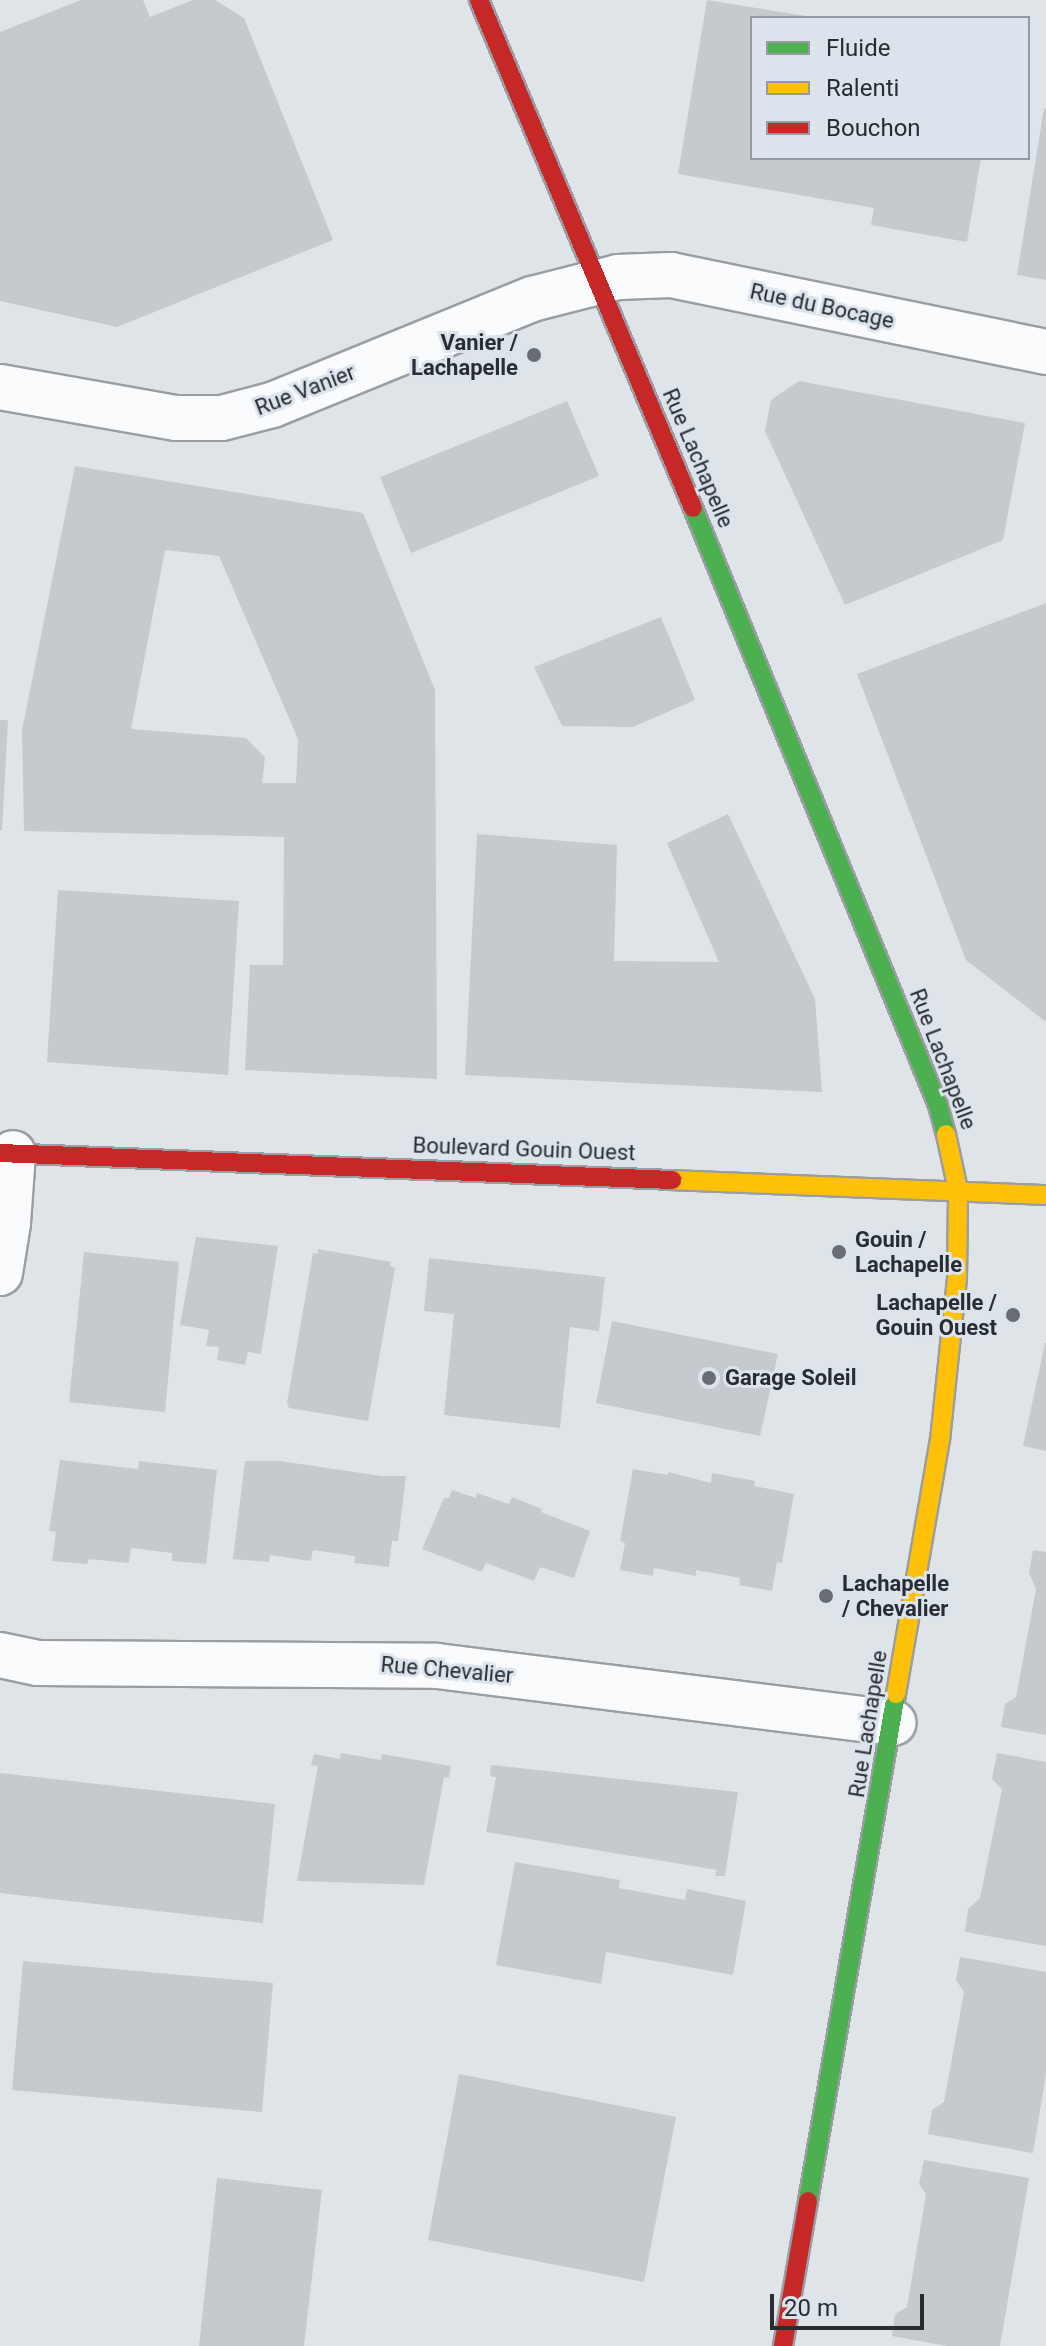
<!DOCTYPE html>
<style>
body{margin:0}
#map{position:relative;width:1046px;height:2346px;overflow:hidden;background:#dfe4e9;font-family:Roboto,sans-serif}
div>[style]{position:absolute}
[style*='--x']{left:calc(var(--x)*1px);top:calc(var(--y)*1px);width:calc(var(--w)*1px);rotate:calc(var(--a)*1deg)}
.building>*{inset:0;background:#c6cace}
.roads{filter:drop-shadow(2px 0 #9a9ea2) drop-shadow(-2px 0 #9a9ea2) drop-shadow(0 2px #9a9ea2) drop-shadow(0 -2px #9a9ea2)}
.street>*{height:44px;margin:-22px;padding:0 22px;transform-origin:22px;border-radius:22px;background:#fafbfc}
.fast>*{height:18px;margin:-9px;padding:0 9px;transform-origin:9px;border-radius:9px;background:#4caf50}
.slow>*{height:18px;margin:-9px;padding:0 9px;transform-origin:9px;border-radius:9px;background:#ffc107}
.jam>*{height:18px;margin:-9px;padding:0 9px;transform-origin:9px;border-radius:9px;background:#c62828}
.dots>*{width:22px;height:22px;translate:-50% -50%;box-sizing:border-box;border:4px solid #dbe4ed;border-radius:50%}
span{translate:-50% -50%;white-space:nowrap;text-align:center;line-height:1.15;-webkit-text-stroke:6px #dbe4ed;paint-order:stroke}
.street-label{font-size:22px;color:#292c30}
.poi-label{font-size:22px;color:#292c30;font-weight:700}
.right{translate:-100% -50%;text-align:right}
.left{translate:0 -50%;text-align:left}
.legend{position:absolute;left:750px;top:16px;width:280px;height:144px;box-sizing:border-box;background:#dbe4ed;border:2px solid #949aa1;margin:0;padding:10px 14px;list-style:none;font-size:24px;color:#292c30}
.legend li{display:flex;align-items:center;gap:16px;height:40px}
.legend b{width:40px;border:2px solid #949aa1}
.scale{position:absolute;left:770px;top:2294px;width:154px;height:36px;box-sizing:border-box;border:4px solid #292c30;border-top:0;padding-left:10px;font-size:24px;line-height:28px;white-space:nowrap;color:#292c30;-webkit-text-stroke:6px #dbe4ed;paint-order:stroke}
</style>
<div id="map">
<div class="building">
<div style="clip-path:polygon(81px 0,143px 0,150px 17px,193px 0,215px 0,244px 18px,333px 240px,117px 327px,0 301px,0 32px)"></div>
<div style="clip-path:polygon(707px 0,806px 16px,752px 18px,752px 158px,981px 158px,967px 242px,871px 225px,874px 208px,678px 174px)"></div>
<div style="clip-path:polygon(1044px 108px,1046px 109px,1046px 280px,1017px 275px)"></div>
<div style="clip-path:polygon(799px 381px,1025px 423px,1003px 540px,845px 605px,765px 431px,771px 400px)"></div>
<div style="clip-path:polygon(567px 401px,599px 476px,411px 553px,380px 477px)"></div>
<div style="clip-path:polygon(evenodd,75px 466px,363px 513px,435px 690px,437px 1079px,245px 1070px,250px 965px,283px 965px,284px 837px,24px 831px,22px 730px,75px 466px,165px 550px,219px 556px,298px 739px,296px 783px,262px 783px,265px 757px,246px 738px,131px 729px,165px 550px)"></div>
<div style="clip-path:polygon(1046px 603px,1046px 1022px,966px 960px,857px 674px)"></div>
<div style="clip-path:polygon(661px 617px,695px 700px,633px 727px,562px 726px,534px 667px)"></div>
<div style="clip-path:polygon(0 720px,8px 720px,2px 831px,0 830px)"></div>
<div style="clip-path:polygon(728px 814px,815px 999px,822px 1092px,465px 1075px,477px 834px,617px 845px,614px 961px,719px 962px,667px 843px)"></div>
<div style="clip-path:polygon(58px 890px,239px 901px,228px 1075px,47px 1062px)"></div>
<div style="clip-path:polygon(196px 1237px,278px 1246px,261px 1354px,248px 1352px,245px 1365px,217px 1360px,219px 1347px,206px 1346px,209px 1330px,180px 1325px)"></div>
<div style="clip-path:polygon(318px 1249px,391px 1262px,390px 1266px,395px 1268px,368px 1421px,289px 1408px,287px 1403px,313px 1253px,318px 1254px)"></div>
<div style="clip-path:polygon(84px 1252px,179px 1262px,165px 1412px,69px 1402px)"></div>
<div style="clip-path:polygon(429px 1258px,605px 1277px,599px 1331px,570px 1327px,560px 1428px,444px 1415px,454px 1314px,424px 1311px)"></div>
<div style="clip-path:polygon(612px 1321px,778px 1354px,760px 1436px,596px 1403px)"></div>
<div style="clip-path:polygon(1045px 1343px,1046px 1343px,1046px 1451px,1023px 1446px)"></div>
<div style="clip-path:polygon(60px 1460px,138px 1469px,139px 1461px,217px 1470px,206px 1564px,172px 1561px,172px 1553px,131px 1548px,129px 1563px,89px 1559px,87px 1564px,52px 1561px,56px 1532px,49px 1531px)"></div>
<div style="clip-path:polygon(245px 1461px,280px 1461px,381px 1476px,406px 1476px,398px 1541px,392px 1541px,389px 1567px,354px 1563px,355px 1556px,313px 1550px,311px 1561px,270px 1555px,269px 1562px,233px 1559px)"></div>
<div style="clip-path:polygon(633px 1469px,668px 1475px,668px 1472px,711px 1483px,712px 1473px,755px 1481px,754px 1486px,794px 1494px,782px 1563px,777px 1562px,772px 1591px,739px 1585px,740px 1578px,696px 1570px,696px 1576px,654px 1568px,653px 1576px,620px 1570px,625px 1543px,620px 1541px)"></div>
<div style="clip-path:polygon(452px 1490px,476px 1498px,477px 1493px,509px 1504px,512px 1497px,542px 1509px,541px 1512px,590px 1531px,574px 1578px,540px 1567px,534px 1581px,486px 1563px,482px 1572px,422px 1549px,444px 1498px,449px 1498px)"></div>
<div style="clip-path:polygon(1033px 1550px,1046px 1552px,1046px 1735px,1001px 1727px,1005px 1704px,1016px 1697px,1036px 1589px,1029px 1573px)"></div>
<div style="clip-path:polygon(341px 1753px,381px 1760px,382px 1754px,451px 1766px,449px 1778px,444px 1777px,424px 1885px,297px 1881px,318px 1766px,311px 1765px,314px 1754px,340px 1759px)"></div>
<div style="clip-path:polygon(997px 1753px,1046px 1762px,1046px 1946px,965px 1932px,968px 1909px,980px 1898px,1002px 1789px,992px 1779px)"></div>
<div style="clip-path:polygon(491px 1765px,738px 1792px,725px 1876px,715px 1876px,717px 1870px,486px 1832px,496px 1777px,490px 1776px)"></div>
<div style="clip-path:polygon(0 1773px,275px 1804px,263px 1923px,0 1893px)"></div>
<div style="clip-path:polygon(515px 1862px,620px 1880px,619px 1888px,685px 1900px,687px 1889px,746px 1901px,733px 1975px,606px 1952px,601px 1984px,496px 1965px)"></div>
<div style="clip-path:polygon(960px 1957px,1046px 1972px,1046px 2074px,1033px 2153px,928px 2134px,932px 2110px,944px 2102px,964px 1992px,956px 1980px)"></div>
<div style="clip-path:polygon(23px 1961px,273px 1983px,262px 2112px,12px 2090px)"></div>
<div style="clip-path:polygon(459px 2074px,676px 2117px,644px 2282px,428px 2240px)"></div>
<div style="clip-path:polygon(924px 2160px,1029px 2178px,1000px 2346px,947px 2346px,892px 2336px,895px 2314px,907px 2307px,926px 2194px,919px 2184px)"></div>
<div style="clip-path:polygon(217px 2178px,322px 2190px,304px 2346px,199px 2346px)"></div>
</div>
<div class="roads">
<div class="street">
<div style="--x:0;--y:387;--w:179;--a:10"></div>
<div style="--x:176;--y:418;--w:46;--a:0"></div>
<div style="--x:222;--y:418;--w:52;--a:-14.6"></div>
<div style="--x:272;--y:405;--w:281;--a:-22.2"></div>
<div style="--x:532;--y:299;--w:89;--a:-14.3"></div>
<div style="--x:618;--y:277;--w:53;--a:-2.2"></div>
<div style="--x:671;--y:275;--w:383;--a:11.6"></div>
<div style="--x:0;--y:1273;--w:51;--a:-80.9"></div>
<div style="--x:8;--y:1223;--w:70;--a:-85.9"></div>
<div style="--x:0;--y:1655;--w:39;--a:12"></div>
<div style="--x:38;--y:1663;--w:399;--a:0.4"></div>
<div style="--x:437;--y:1666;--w:460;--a:7.1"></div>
</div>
<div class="fast">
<div style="--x:693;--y:508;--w:645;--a:67.69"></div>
<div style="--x:938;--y:1105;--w:30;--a:75"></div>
<div style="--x:808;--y:2201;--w:515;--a:-80.15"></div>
</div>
<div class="slow">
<div style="--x:672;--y:1180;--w:374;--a:2.3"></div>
<div style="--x:896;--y:1694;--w:258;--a:-80.2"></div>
<div style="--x:940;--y:1440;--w:163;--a:-84"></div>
<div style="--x:957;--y:1278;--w:88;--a:-89.3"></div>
<div style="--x:958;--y:1190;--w:57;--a:-102.1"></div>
</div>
<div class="jam">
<div style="--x:479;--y:0;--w:551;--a:67.16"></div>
<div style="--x:0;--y:1153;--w:673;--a:2.3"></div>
<div style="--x:783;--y:2346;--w:147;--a:-80.2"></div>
</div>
</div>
<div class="dots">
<div style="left:534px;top:355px;background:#696c71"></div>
<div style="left:839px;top:1252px;background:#696c71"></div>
<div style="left:1013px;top:1315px;background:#696c71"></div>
<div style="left:709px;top:1378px;background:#696c71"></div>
<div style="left:826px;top:1596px;background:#696c71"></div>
</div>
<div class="street-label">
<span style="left:822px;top:306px;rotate:12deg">Rue du Bocage</span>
<span style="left:305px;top:390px;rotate:-21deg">Rue Vanier</span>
<span style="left:698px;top:458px;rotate:67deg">Rue Lachapelle</span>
<span style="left:943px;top:1059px;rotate:69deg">Rue Lachapelle</span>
<span style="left:524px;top:1149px;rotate:2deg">Boulevard Gouin Ouest</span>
<span style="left:447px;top:1670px;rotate:5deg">Rue Chevalier</span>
<span style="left:868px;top:1724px;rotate:-81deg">Rue Lachapelle</span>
</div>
<div class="poi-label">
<span class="right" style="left:518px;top:355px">Vanier /<br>Lachapelle</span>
<span class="left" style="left:855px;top:1252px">Gouin /<br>Lachapelle</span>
<span class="right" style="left:997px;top:1315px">Lachapelle /<br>Gouin Ouest</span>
<span class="left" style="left:725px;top:1378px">Garage Soleil</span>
<span class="left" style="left:842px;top:1596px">Lachapelle<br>/ Chevalier</span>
</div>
<ul class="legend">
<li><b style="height:10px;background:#4caf50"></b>Fluide</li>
<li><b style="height:10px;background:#ffc107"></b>Ralenti</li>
<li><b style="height:10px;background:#c62828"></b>Bouchon</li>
</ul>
<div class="scale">20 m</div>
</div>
